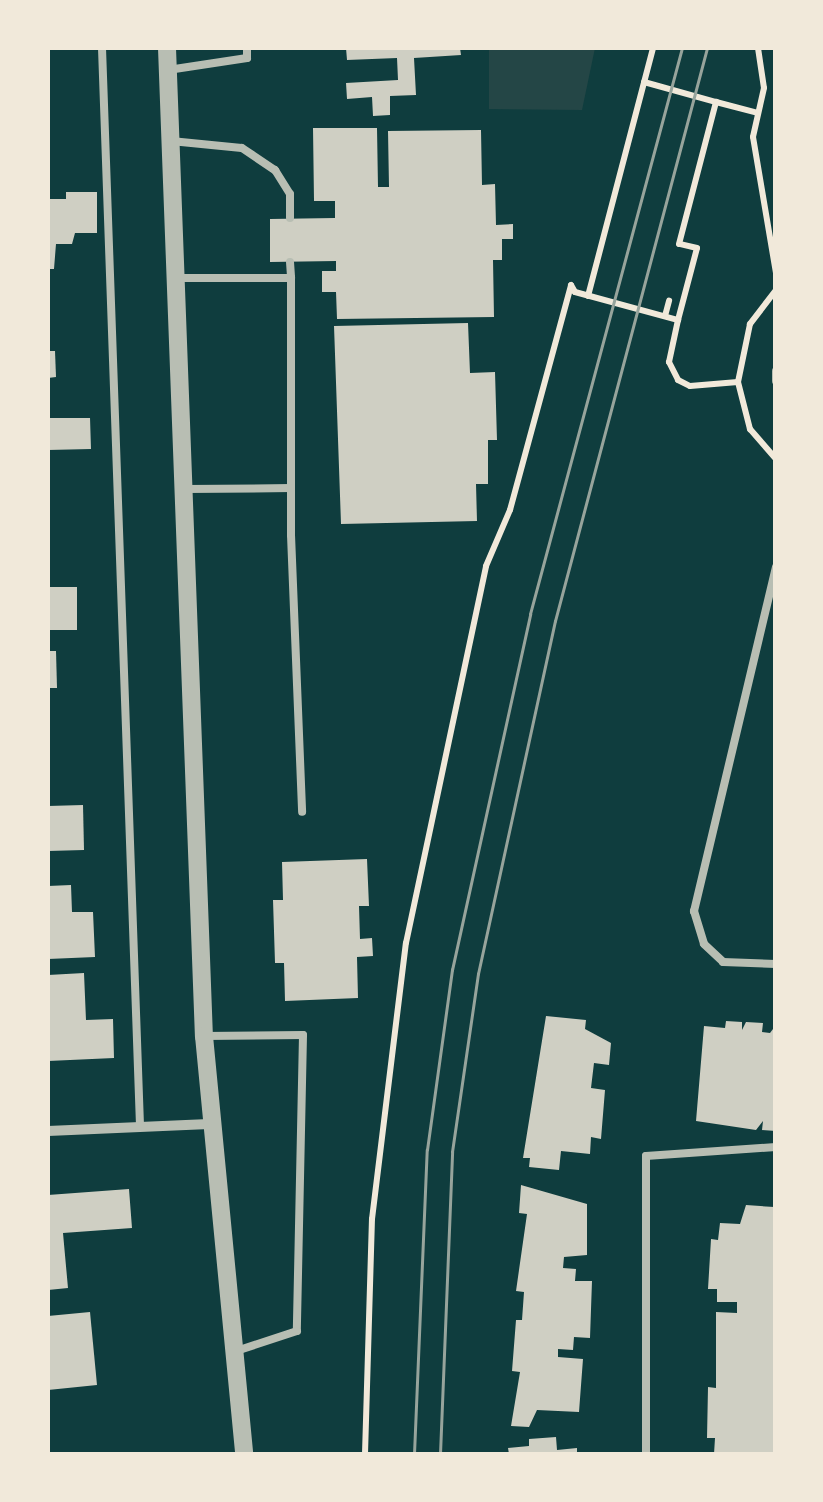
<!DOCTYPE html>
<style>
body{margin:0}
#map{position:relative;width:823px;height:1502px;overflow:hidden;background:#0f3d3e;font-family:Rubik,sans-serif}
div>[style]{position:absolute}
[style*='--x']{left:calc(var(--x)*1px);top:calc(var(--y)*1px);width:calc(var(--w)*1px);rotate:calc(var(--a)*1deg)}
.green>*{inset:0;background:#244646}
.building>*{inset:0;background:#cfcfc3}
.path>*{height:6px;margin:-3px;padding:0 3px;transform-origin:3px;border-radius:3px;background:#f1e9da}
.service>*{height:8px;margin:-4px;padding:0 4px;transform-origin:4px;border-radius:4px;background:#b8beb3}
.minor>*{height:10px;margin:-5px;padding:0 5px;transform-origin:5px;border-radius:5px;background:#b8beb3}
.tertiary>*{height:18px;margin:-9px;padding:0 9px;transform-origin:9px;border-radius:9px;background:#b8beb3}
.tram>*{height:2.5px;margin:-1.25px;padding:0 1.25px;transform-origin:1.25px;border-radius:1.25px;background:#97a49c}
span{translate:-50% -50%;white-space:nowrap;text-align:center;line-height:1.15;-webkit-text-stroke:9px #f1e9da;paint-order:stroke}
.frame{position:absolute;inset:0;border:50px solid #f1e9da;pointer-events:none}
</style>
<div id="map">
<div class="green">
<div style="clip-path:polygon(489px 48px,595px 48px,582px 110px,489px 109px)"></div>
</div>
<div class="building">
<div style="clip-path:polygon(346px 48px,460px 48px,461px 55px,414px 58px,416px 95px,390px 96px,390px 115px,373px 116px,372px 97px,347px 99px,346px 83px,398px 80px,397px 58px,347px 60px)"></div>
<div style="clip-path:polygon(313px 128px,377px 128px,378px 187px,389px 187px,388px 131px,481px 130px,482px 185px,495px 184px,496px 225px,513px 224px,513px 239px,502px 239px,502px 260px,493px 260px,494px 317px,337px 319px,336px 292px,322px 292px,322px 271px,336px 271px,336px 261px,270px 262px,270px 219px,335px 218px,335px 201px,314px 201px)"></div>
<div style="clip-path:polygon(66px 192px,97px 192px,97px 233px,75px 233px,72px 244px,56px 244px,54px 269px,48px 269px,48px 199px,66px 199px)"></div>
<div style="clip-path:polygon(468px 323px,470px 373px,495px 372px,497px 440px,488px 440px,488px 484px,476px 484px,477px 521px,341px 524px,334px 326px)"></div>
<div style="clip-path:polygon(48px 351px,55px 351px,56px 377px,48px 378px)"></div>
<div style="clip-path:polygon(48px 418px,90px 418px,91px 449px,48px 450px)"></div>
<div style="clip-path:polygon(48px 587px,77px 587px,77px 630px,48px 630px)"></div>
<div style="clip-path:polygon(48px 651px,56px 651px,57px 688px,48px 688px)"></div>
<div style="clip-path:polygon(83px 805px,84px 850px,48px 851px,48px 806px)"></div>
<div style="clip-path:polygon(367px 859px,369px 906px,359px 906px,360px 939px,372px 938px,373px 956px,357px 957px,358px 998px,285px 1001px,284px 963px,275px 963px,273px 900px,283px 900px,282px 862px)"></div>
<div style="clip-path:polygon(71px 885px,72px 912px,93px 912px,95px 957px,48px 959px,48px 886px)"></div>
<div style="clip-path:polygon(84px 973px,86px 1020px,113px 1019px,114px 1058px,48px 1061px,48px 975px)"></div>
<div style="clip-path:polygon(546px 1016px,586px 1020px,585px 1029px,611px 1043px,609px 1065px,594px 1063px,591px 1088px,605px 1090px,601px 1139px,591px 1137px,590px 1154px,561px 1151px,559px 1170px,529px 1167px,530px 1158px,523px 1158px)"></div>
<div style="clip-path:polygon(726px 1021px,742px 1022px,742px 1030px,746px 1022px,763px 1023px,762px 1032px,770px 1033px,776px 1025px,776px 1131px,762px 1130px,763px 1121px,756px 1130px,696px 1121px,704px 1026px,725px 1028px)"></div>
<div style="clip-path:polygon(521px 1185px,587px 1204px,587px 1255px,564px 1257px,563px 1268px,576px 1269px,575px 1281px,592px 1281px,590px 1338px,574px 1337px,573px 1350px,558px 1349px,558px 1357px,583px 1359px,579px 1412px,537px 1410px,529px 1427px,511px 1426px,520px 1372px,512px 1371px,516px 1320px,522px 1320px,524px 1292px,516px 1291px,527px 1214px,519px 1213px)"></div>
<div style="clip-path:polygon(129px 1189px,132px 1228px,63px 1233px,68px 1288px,48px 1290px,48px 1195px)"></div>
<div style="clip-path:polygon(746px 1205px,774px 1207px,776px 1213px,776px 1454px,714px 1454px,715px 1438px,707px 1438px,708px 1387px,716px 1388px,716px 1312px,737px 1313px,737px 1302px,717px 1302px,717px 1289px,708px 1289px,711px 1239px,718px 1240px,720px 1223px,740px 1224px)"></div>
<div style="clip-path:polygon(90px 1312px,97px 1385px,48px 1390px,48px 1316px)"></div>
<div style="clip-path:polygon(556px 1437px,557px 1450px,577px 1448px,577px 1454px,509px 1454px,508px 1448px,529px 1446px,529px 1439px)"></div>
</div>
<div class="path">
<div style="--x:758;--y:48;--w:40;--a:81.5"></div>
<div style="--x:764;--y:88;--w:50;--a:102.7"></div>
<div style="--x:753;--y:137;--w:138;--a:80.4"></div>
<div style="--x:644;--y:82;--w:75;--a:15.5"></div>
<div style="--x:776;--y:290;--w:43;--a:127.4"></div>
<div style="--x:750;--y:324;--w:59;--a:101.7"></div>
<div style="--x:738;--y:382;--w:49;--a:75.7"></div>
<div style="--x:750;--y:429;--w:40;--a:49"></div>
<div style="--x:588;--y:296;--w:256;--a:-75.3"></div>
<div style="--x:665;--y:316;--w:16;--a:-75"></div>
<div style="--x:678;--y:320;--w:43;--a:102.1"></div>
<div style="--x:669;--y:362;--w:20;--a:63"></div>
<div style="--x:678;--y:380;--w:13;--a:27"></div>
<div style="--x:690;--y:386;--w:48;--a:-4.8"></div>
<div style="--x:365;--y:1454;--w:235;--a:-88.3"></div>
<div style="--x:372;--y:1219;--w:278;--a:-83"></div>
<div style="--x:406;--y:943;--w:385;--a:-78"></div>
<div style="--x:486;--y:566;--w:61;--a:-66.8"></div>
<div style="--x:510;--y:510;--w:233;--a:-74.8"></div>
<div style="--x:571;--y:285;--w:8;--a:60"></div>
<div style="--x:575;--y:292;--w:107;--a:15.2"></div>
<div style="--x:678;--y:320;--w:74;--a:-75.2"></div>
<div style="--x:697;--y:248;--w:18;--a:-167"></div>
<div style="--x:679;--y:244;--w:147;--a:-75.4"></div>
<div style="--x:716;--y:102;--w:43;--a:14.7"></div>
</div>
<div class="service">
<div style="--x:102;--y:48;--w:1080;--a:87.98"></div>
<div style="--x:168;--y:70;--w:80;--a:-8.6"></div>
<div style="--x:247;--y:58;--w:10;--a:-90"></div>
<div style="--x:171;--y:141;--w:71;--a:5.6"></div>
<div style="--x:242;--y:148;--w:40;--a:34"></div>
<div style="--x:275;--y:170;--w:28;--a:58"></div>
<div style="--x:290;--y:194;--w:24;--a:90"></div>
<div style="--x:290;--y:262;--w:16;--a:86"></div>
<div style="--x:175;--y:278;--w:116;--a:0"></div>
<div style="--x:291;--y:278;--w:257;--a:90"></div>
<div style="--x:291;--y:535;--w:277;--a:87.7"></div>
<div style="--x:776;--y:371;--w:10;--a:90"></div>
<div style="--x:185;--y:489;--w:106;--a:-0.5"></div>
<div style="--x:776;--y:567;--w:354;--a:103.4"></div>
<div style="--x:694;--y:911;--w:34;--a:73"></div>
<div style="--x:704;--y:944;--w:26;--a:43"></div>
<div style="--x:723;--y:962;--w:53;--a:2.2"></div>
<div style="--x:204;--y:1036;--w:99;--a:-0.6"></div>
<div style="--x:303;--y:1035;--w:296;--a:91.2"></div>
<div style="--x:297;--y:1331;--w:64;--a:161.8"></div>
<div style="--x:646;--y:1454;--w:298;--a:-90"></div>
<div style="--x:646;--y:1156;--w:130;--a:-4"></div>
</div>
<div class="minor">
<div style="--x:48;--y:1131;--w:161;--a:-2.5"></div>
</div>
<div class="tertiary">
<div style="--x:167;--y:48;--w:989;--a:87.86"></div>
<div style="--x:204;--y:1036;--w:420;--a:84.5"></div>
</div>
<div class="tram">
<div style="--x:414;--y:1454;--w:304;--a:-87.6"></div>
<div style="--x:427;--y:1150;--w:182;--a:-82.1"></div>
<div style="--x:452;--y:970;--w:364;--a:-77.6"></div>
<div style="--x:530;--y:614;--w:586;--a:-74.97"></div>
<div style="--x:440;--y:1454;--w:302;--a:-87.7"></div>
<div style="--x:452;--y:1152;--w:180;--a:-81.7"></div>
<div style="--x:478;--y:974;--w:361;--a:-77.7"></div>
<div style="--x:555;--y:621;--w:593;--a:-75.14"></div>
</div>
<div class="frame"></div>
</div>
